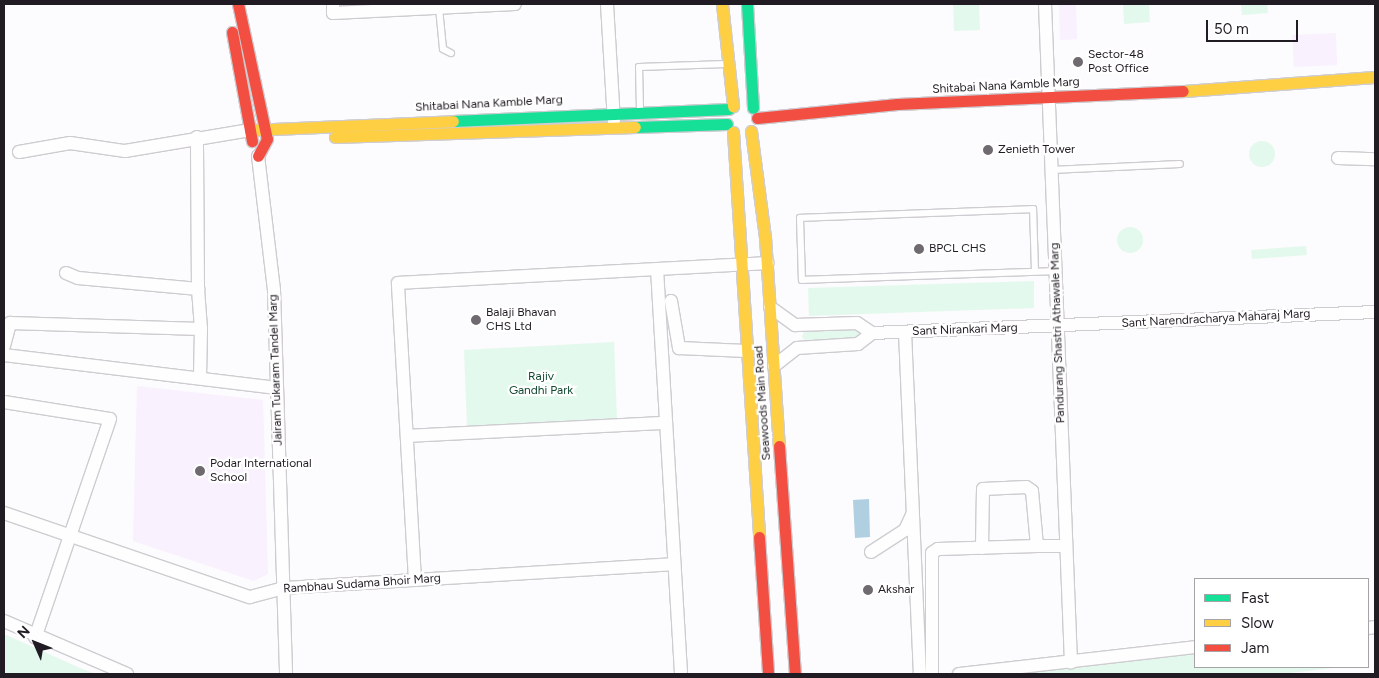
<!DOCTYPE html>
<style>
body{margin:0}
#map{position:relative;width:1379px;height:678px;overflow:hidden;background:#fcfbfd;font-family:Figtree,sans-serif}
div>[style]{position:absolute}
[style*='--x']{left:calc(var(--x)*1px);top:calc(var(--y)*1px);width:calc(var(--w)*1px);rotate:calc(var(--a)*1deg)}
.built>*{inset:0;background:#f9f1fe}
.green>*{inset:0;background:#e4f9ed}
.round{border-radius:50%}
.water>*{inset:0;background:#b0d0e2}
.roads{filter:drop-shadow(1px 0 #ceccd0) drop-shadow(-1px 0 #ceccd0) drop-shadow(0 1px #ceccd0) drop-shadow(0 -1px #ceccd0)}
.lane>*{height:6px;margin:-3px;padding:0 3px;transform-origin:3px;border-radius:3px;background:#fffeff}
.street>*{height:12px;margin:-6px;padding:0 6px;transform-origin:6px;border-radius:6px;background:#fffeff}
.fast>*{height:11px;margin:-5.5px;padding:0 5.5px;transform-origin:5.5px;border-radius:5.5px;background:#16e098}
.slow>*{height:11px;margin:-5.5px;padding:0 5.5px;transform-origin:5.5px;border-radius:5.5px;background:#ffcf43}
.jam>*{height:11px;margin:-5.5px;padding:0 5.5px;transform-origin:5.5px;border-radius:5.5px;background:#f24e42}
.dots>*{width:14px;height:14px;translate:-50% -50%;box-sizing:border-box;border:2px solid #fff;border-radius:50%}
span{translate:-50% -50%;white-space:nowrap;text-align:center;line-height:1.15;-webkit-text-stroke:4.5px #fff;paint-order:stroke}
.poi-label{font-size:12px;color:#211c23}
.left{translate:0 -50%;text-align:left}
.street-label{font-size:12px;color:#211c23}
.park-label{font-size:12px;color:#114930}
.frame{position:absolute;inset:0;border:5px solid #211c23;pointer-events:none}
.legend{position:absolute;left:1194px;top:578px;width:175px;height:90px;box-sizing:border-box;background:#fff;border:1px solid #a6a4a7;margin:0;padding:6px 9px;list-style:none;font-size:15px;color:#211c23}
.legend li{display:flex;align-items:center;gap:10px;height:25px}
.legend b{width:25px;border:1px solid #a6a4a7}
.north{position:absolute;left:10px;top:618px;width:50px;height:50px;-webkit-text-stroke:4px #fff;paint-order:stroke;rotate:314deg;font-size:14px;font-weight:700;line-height:20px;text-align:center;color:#211c23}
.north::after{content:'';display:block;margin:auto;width:18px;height:22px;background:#211c23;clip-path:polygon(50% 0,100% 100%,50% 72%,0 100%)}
.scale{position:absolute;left:1206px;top:20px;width:92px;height:22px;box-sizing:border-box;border:2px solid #211c23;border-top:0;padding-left:6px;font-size:15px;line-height:18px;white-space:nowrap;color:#211c23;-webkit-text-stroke:4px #fff;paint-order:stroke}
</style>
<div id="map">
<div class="built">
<div style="clip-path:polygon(1059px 4px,1076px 4px,1077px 39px,1060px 40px)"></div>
<div style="clip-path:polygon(1336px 33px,1337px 65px,1294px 67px,1292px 35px)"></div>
<div style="clip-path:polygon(137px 386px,263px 400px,268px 574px,254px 581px,133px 541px)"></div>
</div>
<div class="green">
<div style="clip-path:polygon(953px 4px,979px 4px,980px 30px,954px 31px)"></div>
<div style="clip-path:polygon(1123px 4px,1149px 4px,1150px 22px,1124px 24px)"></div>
<div style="clip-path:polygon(1241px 4px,1267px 4px,1268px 13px,1242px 15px)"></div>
<div class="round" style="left:1249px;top:141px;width:26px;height:26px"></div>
<div class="round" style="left:1117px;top:227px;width:26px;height:26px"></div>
<div style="clip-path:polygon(1306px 246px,1307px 255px,1252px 259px,1251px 250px)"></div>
<div style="clip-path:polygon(1034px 281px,1034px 308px,809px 316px,808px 288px)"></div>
<div style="clip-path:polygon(860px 327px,864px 338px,806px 342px,802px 337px,804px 331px)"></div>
<div style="clip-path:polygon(614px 342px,617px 418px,467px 426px,464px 350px)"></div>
<div style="clip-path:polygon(4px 634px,80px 668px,96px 674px,4px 674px)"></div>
<div style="clip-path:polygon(1195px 653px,1195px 667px,1341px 667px,1281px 674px,1005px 674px)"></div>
</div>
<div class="water">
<div style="clip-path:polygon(869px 499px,870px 537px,855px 538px,853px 500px)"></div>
</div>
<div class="roads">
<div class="lane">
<div style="--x:439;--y:8;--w:41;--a:84.4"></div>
<div style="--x:443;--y:49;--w:9;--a:27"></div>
<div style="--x:640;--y:110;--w:43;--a:-91.3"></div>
<div style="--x:639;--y:67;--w:87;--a:-2"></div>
<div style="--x:1051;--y:170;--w:129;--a:-2.7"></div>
<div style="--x:1035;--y:271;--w:62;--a:-91.8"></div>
<div style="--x:1033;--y:209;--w:233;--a:177.8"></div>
<div style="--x:800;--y:218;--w:62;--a:88.2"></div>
<div style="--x:802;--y:280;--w:253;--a:-2"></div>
</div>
<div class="street">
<div style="--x:333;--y:4;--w:9;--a:90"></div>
<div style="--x:333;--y:13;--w:182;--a:-2.8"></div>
<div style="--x:607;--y:4;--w:117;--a:86.6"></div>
<div style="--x:1045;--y:4;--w:659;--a:87.74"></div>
<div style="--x:19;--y:152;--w:52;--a:-10"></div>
<div style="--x:70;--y:143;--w:56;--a:8.3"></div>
<div style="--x:125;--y:151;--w:127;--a:-9.5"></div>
<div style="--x:258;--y:156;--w:135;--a:83.2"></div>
<div style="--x:274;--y:290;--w:384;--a:88.2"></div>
<div style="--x:1338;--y:158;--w:37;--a:2"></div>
<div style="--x:657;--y:269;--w:406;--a:86.6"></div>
<div style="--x:66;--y:273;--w:13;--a:23"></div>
<div style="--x:78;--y:278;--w:121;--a:5.2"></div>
<div style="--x:198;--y:289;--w:152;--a:-90.4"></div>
<div style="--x:198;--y:289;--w:40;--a:85.7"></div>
<div style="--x:671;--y:301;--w:48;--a:80.3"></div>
<div style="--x:679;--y:348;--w:67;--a:2.6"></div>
<div style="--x:770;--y:307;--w:31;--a:36"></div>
<div style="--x:795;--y:325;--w:62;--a:-1.8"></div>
<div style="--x:857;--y:323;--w:18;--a:34"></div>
<div style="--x:905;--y:332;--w:342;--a:87.5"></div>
<div style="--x:4;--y:346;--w:24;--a:-75"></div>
<div style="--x:10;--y:323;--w:191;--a:1.8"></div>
<div style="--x:201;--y:329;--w:49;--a:91.2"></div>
<div style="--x:4;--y:355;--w:275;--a:6.9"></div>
<div style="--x:774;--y:366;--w:29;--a:-38"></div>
<div style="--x:797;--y:348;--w:61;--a:-3.8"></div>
<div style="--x:858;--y:344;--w:18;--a:-38"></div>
<div style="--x:872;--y:333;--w:503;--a:-2.39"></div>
<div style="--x:4;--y:402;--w:107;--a:9.1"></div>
<div style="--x:110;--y:419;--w:231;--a:108.9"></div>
<div style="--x:407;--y:436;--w:259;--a:-2.9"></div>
<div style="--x:4;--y:513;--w:260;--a:18.9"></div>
<div style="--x:250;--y:597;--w:34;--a:-15"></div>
<div style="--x:283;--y:588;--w:392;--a:-3.5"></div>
<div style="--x:1037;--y:546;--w:29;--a:0"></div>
<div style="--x:871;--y:552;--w:40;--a:-32.9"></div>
<div style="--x:905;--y:530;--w:17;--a:-65"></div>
<div style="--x:415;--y:580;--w:297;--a:-93.3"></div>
<div style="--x:398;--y:283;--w:370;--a:-3.1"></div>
<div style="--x:4;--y:621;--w:134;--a:23.3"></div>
<div style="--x:1368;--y:628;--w:7;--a:-8"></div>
<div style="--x:932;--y:674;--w:121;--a:-90"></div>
<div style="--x:932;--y:553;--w:7;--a:-34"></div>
<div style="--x:938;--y:549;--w:99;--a:-1.7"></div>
<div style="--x:1037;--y:546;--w:55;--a:-95.2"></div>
<div style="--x:1032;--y:491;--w:7;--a:-146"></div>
<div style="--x:1026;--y:487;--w:43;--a:177.3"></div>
<div style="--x:983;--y:489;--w:59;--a:91"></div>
<div style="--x:959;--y:674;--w:238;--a:-6.5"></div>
</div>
<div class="fast">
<div style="--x:747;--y:4;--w:104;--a:86.7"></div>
<div style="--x:453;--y:121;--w:276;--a:-2.5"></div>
<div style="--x:635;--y:127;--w:92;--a:-1.9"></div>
</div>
<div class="slow">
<div style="--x:722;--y:4;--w:103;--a:83.8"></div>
<div style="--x:1183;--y:91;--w:193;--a:-4.2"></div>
<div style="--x:250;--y:130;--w:203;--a:-2.5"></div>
<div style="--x:751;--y:131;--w:107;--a:82.5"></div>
<div style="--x:765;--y:237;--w:209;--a:86.2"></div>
<div style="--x:733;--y:132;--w:406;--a:86.3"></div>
<div style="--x:335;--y:137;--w:300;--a:-1.9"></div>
</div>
<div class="jam">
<div style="--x:238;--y:4;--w:138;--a:77.9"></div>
<div style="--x:267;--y:139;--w:19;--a:118"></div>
<div style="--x:232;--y:32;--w:111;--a:79.6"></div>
<div style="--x:757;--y:118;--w:141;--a:-5.7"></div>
<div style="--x:897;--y:104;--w:286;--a:-2.6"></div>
<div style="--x:779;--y:446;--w:229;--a:86"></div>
<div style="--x:759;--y:537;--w:137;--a:86.2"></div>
</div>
</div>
<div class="dots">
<div style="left:1078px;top:62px;background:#6e6a6f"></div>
<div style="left:988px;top:150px;background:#6e6a6f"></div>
<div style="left:919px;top:249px;background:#6e6a6f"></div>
<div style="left:476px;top:320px;background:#6e6a6f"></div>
<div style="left:200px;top:471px;background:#6e6a6f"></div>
<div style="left:868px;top:590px;background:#6e6a6f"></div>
</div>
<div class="poi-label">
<span class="left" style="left:1088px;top:62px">Sector-48<br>Post Office</span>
<span class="left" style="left:998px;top:150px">Zenieth Tower</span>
<span class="left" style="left:929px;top:249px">BPCL CHS</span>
<span class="left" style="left:486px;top:320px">Balaji Bhavan<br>CHS Ltd</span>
<span class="left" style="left:210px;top:471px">Podar International<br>School</span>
<span class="left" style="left:878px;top:590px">Akshar</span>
</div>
<div class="street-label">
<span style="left:1006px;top:86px;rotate:-3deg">Shitabai Nana Kamble Marg</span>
<span style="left:489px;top:104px;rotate:-3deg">Shitabai Nana Kamble Marg</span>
<span style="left:1216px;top:319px;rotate:-3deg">Sant Narendracharya Maharaj Marg</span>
<span style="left:965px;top:330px;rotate:-2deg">Sant Nirankari Marg</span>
<span style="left:1058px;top:333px;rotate:-92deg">Pandurang Shastri Athawale Marg</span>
<span style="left:276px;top:370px;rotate:-92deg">Jairam Tukaram Tandel Marg</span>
<span style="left:763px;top:403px;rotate:-94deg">Seawoods Main Road</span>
<span style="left:362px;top:584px;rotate:-4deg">Rambhau Sudama Bhoir Marg</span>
</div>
<div class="park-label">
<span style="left:541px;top:384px">Rajiv<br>Gandhi Park</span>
</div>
<div class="frame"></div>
<ul class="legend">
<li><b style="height:6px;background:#16e098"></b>Fast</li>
<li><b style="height:6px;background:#ffcf43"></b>Slow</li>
<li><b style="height:6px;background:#f24e42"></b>Jam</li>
</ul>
<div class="north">N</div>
<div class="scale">50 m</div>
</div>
